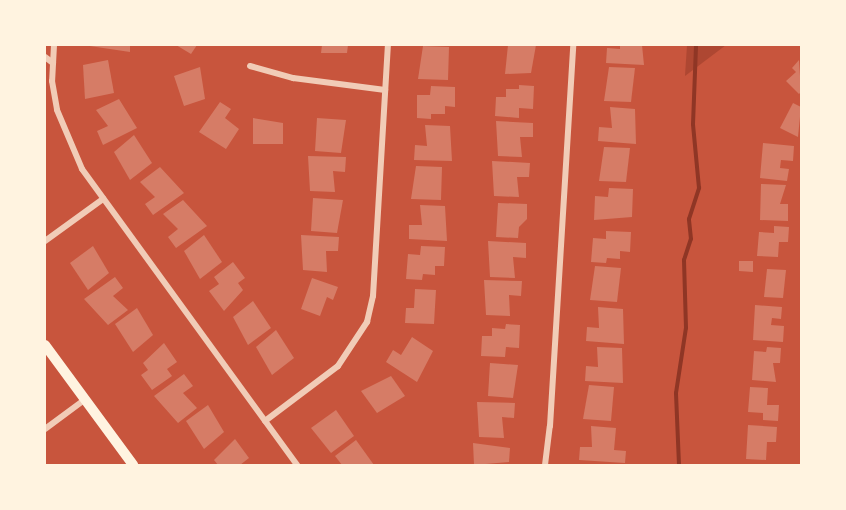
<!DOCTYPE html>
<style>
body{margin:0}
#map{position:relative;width:846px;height:510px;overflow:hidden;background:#c8553d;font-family:"IBM Plex Sans",sans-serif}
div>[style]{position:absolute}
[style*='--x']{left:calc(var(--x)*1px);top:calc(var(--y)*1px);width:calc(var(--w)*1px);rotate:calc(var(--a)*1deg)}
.green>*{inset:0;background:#ae4732}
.stream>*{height:4px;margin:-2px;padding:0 2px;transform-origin:2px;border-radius:2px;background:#8f3625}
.building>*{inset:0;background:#d67c66}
.minor>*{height:6px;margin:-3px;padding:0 3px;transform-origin:3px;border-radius:3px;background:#f1ccb7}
.secondary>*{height:10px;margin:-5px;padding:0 5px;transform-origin:5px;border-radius:5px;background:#fff3e0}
span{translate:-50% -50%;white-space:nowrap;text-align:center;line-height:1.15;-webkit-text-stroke:6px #fff3e0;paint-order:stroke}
.frame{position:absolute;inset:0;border:46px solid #fff3e0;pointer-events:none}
</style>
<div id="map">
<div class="green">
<div style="clip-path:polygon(687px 45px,726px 45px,685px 76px)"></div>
</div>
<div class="stream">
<div style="--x:679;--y:465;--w:72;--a:-92.4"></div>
<div style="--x:676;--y:393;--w:66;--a:-81.3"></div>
<div style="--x:686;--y:328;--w:68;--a:-91.7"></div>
<div style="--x:684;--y:260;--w:22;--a:-72"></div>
<div style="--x:691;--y:239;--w:20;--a:-96"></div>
<div style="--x:689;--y:219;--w:33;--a:-72"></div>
<div style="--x:699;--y:188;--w:64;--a:-95.4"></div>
<div style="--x:693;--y:124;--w:79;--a:-87.8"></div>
</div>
<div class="building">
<div style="clip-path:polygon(83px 45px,130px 45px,130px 52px)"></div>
<div style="clip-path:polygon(176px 45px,197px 45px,191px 54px)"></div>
<div style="clip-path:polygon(322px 45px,348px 45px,347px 53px,321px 53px)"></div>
<div style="clip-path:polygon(508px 45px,536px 45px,531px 73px,505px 74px)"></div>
<div style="clip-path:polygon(620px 45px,642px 45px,644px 65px,606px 63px,607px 48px,620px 49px)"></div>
<div style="clip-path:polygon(423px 46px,449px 47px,448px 80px,418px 79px)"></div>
<div style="clip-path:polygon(108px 60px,114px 93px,85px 99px,83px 65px)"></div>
<div style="clip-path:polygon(799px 60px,801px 92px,799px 94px,786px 81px,796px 72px,792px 68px)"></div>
<div style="clip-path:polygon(200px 67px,205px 99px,184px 106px,174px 76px)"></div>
<div style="clip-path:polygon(609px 67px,635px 68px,631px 102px,604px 101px)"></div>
<div style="clip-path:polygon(519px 85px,534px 86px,533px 109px,519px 108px,519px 118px,495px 116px,496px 97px,506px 97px,506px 89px,519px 89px)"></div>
<div style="clip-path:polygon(431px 86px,455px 87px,455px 107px,445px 106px,445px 114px,431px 114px,431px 119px,417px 118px,417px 95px,430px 95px)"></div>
<div style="clip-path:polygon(119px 99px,137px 128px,103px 145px,97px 131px,108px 126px,96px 110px)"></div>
<div style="clip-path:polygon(220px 102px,231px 109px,225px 118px,239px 129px,226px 149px,199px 132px)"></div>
<div style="clip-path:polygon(793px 103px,801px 107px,798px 137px,780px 128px)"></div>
<div style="clip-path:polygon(610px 107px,635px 109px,636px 144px,598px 141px,599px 127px,612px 128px)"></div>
<div style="clip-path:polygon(253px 118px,283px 123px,283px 144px,253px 144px)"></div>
<div style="clip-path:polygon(317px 118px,346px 120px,341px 153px,315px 151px)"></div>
<div style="clip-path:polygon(496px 121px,533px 123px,533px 137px,520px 137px,522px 157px,498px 156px)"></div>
<div style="clip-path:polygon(425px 125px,450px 126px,452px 161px,414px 160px,415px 145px,427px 146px)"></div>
<div style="clip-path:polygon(134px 135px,152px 163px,130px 180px,114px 152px)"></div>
<div style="clip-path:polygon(763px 143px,794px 146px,793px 161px,781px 160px,780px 168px,789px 169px,787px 181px,760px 178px)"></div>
<div style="clip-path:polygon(604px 147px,630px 148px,626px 182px,599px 181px)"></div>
<div style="clip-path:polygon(308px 156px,346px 157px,345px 172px,333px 171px,335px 192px,310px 191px)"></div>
<div style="clip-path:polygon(492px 161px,530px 163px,529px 177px,517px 177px,519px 197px,494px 196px)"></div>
<div style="clip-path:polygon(416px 166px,442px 167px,441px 200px,411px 199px)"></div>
<div style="clip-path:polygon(160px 167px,184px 193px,153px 215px,145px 204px,155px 197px,140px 182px)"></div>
<div style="clip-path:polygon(761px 184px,786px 185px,780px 204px,788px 204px,788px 221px,760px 220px)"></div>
<div style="clip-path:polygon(609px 188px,633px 189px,632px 217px,594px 220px,595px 196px,608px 197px)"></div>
<div style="clip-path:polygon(313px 198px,343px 200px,337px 233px,311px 231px)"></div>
<div style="clip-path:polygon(183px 200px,207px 226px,176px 248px,168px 237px,178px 229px,163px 214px)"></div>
<div style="clip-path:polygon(498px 203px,527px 204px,527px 219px,519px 227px,518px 238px,496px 237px)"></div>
<div style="clip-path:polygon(420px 205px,445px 206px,447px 241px,409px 239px,409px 225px,422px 225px)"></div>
<div style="clip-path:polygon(774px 226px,789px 227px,788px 242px,779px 242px,778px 257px,757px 256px,759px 232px,774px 233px)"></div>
<div style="clip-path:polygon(606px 231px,631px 232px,630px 252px,620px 251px,620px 259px,607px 258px,606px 263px,591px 262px,593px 238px,606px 239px)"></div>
<div style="clip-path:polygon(204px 235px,222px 262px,200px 279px,184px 251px)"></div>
<div style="clip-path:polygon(301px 235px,339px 237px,338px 251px,326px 251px,327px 272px,303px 270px)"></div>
<div style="clip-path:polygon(488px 241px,526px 243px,526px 258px,513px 257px,515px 278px,490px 277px)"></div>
<div style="clip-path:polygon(93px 246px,109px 273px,88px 290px,70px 263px)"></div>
<div style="clip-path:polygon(421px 246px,445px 247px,444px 266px,435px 266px,435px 275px,423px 274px,422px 280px,406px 279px,408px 254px,420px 255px)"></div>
<div style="clip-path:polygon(739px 261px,753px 261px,753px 272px,739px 271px)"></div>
<div style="clip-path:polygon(233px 262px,245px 278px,238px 283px,243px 290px,224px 311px,209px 291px,219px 284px,214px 277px)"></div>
<div style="clip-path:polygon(595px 266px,621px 268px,617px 302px,590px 300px)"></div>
<div style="clip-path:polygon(767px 269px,786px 270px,783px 298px,764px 297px)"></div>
<div style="clip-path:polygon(115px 277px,123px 288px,113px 296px,128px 310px,108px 325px,84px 299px)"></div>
<div style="clip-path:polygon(312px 278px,338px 287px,333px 300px,327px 297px,320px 316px,301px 309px)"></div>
<div style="clip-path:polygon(484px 280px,522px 281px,521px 296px,509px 295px,510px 316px,486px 315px)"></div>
<div style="clip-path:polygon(415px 289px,436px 290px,434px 324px,405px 323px,406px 308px,414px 308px)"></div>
<div style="clip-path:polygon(253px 301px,271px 328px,248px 345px,233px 317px)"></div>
<div style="clip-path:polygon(755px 305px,782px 307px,781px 319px,772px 318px,771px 325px,784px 326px,783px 342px,753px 340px)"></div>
<div style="clip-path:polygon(598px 307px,623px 309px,624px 344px,586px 341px,587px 327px,599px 328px)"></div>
<div style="clip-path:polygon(137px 308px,153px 335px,133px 352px,115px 324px)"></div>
<div style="clip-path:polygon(506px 324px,520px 325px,519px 348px,506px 347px,505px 357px,481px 356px,482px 336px,492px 336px,492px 328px,505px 329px)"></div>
<div style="clip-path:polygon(276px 330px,294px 358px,272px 375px,256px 347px)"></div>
<div style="clip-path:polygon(412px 337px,433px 351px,417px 382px,386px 362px,393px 350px,401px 355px)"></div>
<div style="clip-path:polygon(164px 343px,177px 362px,167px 369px,172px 376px,152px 390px,141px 375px,148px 370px,143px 363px)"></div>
<div style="clip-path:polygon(597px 347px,622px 348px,623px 383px,585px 381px,586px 366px,598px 367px)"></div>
<div style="clip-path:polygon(767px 347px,781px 348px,780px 363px,773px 363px,776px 382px,752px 380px,754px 351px,766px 352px)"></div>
<div style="clip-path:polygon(490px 363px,518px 365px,513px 398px,488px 396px)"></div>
<div style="clip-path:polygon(184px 374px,193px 386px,183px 393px,197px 408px,178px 423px,154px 396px)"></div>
<div style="clip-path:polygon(391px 376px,405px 396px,377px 413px,361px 391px)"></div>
<div style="clip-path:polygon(589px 385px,614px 387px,611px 421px,583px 419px)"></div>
<div style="clip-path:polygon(750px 387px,768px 388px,767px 405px,779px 405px,778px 421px,763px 420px,763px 413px,748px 412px)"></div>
<div style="clip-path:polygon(477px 402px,515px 403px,514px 418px,502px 417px,504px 438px,479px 437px)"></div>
<div style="clip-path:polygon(208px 405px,224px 432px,204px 449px,186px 421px)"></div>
<div style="clip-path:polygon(336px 410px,354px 436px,331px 453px,311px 428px)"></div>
<div style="clip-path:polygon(748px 425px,777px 427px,776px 442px,767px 442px,766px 460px,746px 459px)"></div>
<div style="clip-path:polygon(591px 426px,616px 428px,614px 450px,626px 451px,625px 463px,579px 460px,580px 447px,592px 447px)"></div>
<div style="clip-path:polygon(235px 439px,249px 458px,240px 465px,218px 465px,214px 460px)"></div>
<div style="clip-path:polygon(356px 440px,374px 465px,342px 465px,335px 456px)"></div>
<div style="clip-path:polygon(473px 443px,510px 448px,509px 462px,474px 465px)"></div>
</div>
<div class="minor">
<div style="--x:54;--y:45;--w:36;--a:93"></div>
<div style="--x:52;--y:81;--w:29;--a:80"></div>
<div style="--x:57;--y:110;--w:64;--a:67"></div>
<div style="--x:82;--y:169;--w:366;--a:54"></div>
<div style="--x:45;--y:57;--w:10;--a:37"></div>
<div style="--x:250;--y:66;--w:45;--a:15.6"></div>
<div style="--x:293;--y:78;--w:93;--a:7.4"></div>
<div style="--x:45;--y:241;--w:72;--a:-35.9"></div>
<div style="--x:265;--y:421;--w:91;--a:-37"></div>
<div style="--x:338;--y:366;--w:53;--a:-56.6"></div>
<div style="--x:367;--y:322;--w:27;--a:-77"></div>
<div style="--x:373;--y:296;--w:251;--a:-86.6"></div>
<div style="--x:45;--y:429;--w:49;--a:-36.6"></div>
<div style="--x:545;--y:465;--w:39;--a:-83"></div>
<div style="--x:550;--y:426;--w:382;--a:-86.5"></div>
</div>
<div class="secondary">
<div style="--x:45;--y:345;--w:149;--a:53.7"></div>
</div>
<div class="frame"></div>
</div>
